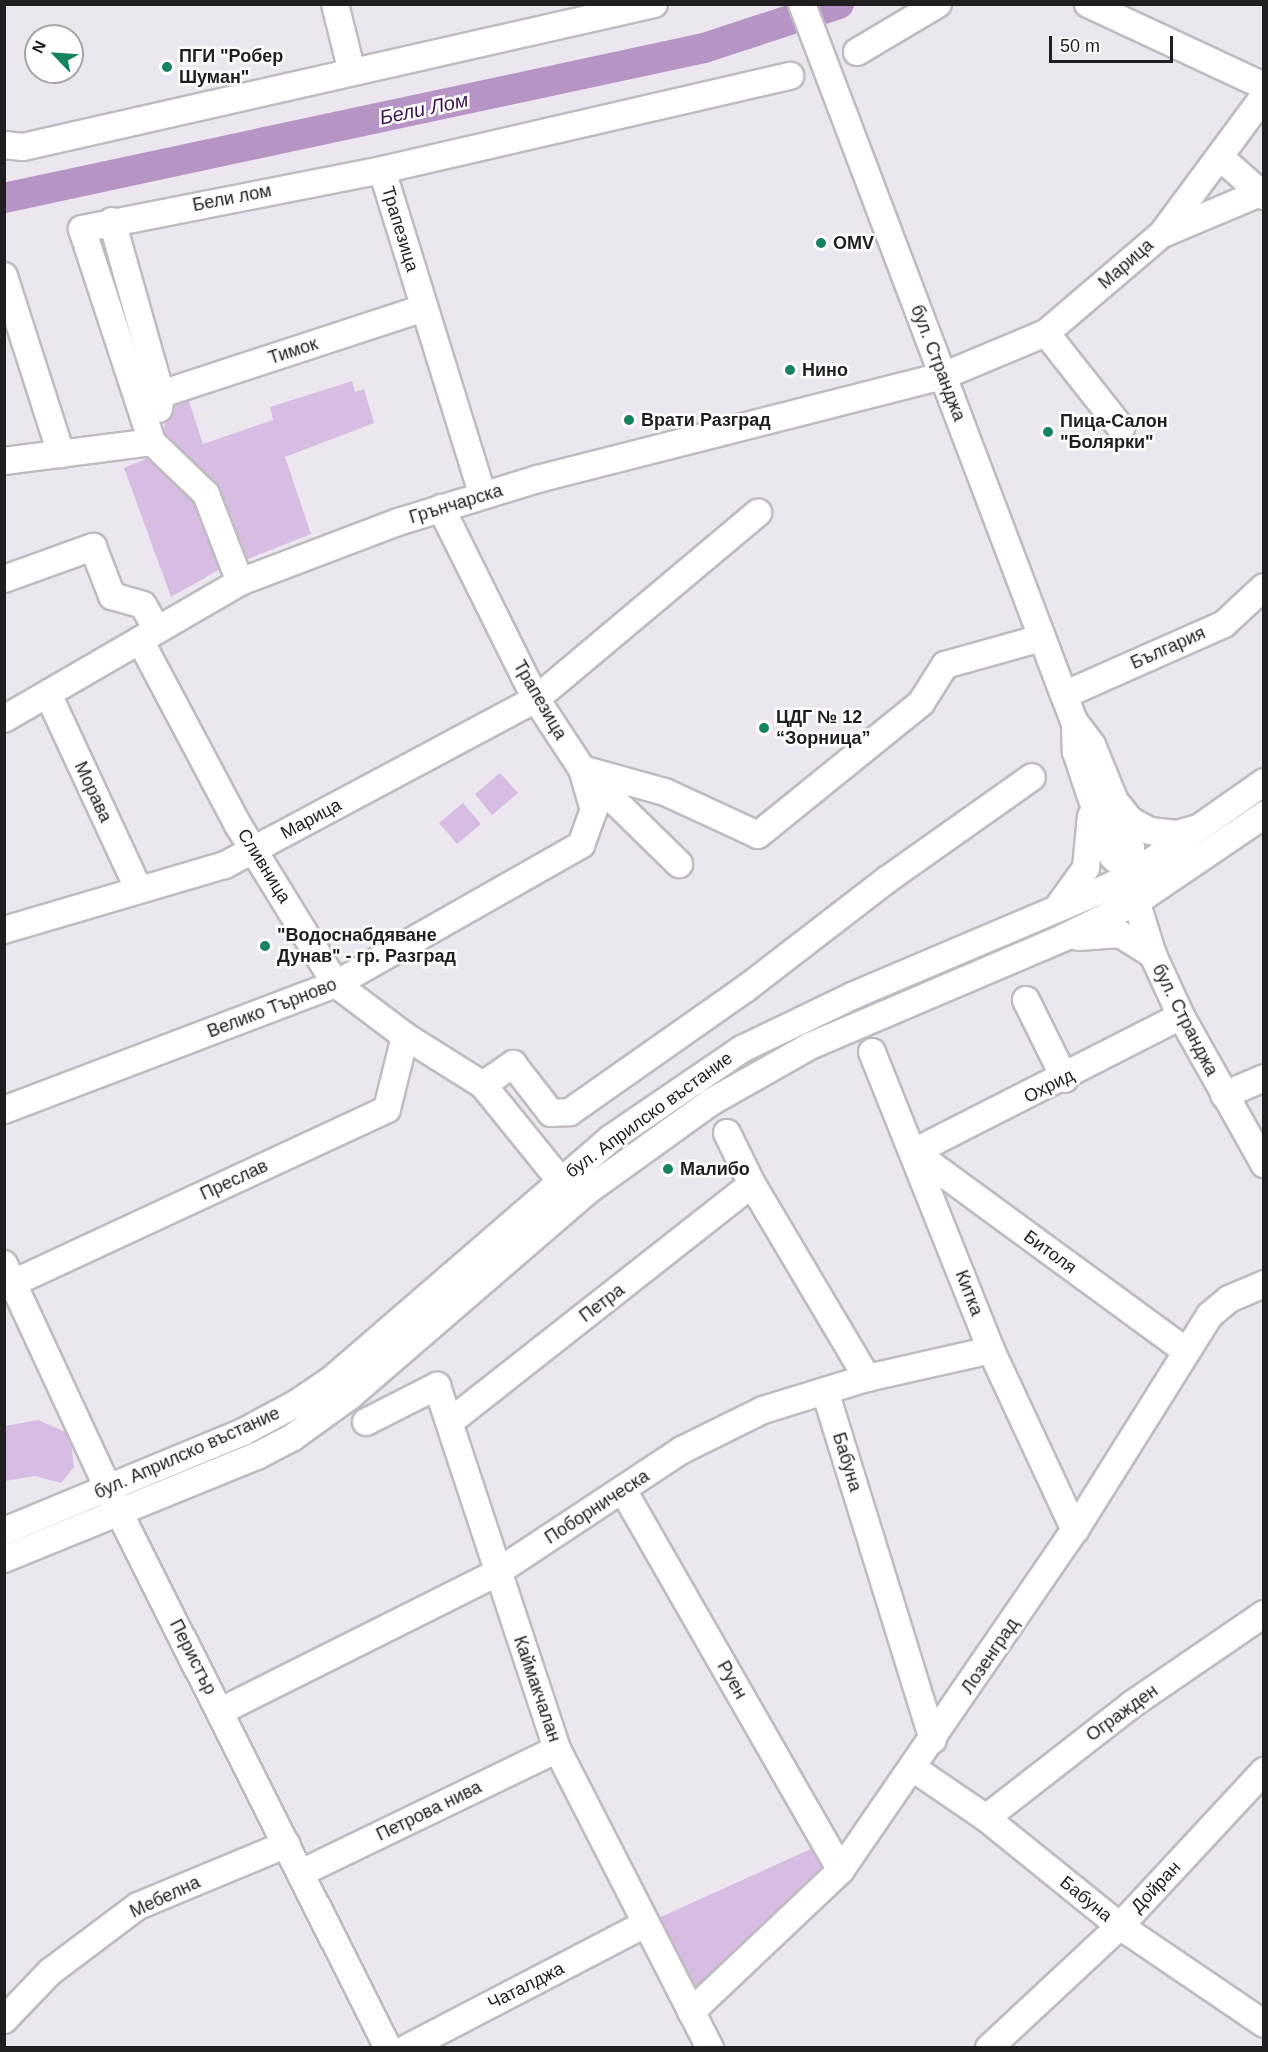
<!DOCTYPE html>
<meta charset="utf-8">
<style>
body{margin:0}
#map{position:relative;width:1268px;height:2052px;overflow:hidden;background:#ece7ee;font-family:Arial,sans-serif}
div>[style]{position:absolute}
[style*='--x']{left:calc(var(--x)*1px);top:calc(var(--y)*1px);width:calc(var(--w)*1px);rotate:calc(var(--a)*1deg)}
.green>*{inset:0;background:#d7bde3}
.river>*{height:30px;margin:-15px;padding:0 15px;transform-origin:15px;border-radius:15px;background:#b694c5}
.roads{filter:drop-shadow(2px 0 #c0bbc2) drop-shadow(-2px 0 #c0bbc2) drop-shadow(0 2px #c0bbc2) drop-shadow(0 -2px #c0bbc2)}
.minor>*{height:26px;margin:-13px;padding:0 13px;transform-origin:13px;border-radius:13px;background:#fff}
.dots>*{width:16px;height:16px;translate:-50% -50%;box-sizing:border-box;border:3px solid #fff;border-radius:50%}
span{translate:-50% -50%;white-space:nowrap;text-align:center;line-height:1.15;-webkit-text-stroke:5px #fff;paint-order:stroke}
.poi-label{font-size:18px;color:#201e20;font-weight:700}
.left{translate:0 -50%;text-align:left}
.street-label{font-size:18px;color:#201e20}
.water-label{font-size:20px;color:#3f1350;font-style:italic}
.frame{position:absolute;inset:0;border:6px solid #201e20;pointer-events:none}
.north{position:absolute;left:24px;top:24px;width:60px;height:60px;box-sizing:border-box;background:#fff;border:2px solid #a6a5a6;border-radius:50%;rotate:295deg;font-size:16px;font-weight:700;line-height:24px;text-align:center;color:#201e20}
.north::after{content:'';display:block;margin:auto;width:21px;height:27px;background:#158360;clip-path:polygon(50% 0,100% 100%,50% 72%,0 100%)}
.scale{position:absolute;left:1049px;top:36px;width:124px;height:27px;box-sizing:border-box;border:3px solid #201e20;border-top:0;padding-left:8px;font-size:18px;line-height:21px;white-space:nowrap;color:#201e20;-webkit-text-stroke:4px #fff;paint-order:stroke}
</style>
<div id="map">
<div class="green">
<div style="clip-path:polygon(352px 381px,355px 392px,364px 389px,374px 423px,285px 457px,311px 534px,243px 561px,212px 482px,163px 432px,170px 404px,188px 398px,203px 444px,273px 420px,270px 407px)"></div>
<div style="clip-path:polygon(155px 455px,199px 506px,222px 568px,171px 597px,124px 468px)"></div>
<div style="clip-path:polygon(500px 773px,518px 793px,492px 815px,475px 794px)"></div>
<div style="clip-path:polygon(463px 803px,481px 824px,457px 844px,439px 823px)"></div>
<div style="clip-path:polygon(38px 1420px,70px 1434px,74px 1467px,61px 1483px,35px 1476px,5px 1481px,5px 1426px)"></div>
<div style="clip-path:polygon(813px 1848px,823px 1865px,696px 1990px,686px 1984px,654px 1920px)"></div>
</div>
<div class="river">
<div style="--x:4;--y:198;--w:716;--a:-12.09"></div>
<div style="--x:704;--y:48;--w:142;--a:-18.1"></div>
</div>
<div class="roads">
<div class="minor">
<div style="--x:335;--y:4;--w:70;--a:76"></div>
<div style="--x:802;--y:4;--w:739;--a:69.24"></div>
<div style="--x:1064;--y:695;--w:28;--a:69"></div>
<div style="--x:1074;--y:721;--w:30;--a:53"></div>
<div style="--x:1092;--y:745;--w:58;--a:67.8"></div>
<div style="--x:1114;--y:799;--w:52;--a:70.9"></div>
<div style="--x:1131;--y:848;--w:21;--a:104"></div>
<div style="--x:1088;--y:4;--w:194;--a:25"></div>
<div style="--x:857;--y:52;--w:94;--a:-30.7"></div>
<div style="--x:4;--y:145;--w:19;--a:6"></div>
<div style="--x:23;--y:147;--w:647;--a:-12.77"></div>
<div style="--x:1220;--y:157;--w:59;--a:41.6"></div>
<div style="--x:382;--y:170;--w:339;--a:72.8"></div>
<div style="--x:112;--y:221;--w:180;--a:74.2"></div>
<div style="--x:161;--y:394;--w:15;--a:98"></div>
<div style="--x:1165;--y:233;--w:103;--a:-22.8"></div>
<div style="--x:4;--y:276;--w:187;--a:72.2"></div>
<div style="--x:1046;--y:333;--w:121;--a:51.7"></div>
<div style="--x:161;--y:394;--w:277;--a:-18.1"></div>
<div style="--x:152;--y:442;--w:224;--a:-108.2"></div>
<div style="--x:82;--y:229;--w:306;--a:-11.1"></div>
<div style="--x:382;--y:170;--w:419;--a:-13"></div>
<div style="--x:4;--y:461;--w:149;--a:-7.3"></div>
<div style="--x:152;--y:442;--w:75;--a:43.9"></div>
<div style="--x:206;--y:494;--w:94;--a:68.9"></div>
<div style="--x:441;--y:508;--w:213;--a:63.6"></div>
<div style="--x:536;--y:699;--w:84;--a:56.7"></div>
<div style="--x:582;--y:769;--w:136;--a:44.4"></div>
<div style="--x:4;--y:579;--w:95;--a:-19.8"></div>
<div style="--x:93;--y:547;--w:53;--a:68.8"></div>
<div style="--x:112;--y:596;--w:32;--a:16"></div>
<div style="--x:143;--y:605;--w:28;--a:60"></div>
<div style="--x:140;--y:640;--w:209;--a:62.1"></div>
<div style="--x:238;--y:825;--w:187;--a:58.4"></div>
<div style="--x:336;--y:984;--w:86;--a:37"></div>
<div style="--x:405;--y:1036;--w:92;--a:32.1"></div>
<div style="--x:483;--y:1085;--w:121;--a:51"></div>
<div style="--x:48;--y:694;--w:216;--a:65.1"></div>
<div style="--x:1064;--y:695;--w:175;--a:-23.9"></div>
<div style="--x:1224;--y:624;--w:54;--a:-42.8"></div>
<div style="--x:4;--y:719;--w:273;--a:-30.1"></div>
<div style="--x:240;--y:582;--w:169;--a:-20.8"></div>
<div style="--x:398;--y:522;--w:146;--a:-17.1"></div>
<div style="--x:538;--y:479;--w:418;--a:-14.3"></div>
<div style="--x:943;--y:376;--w:112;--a:-22.7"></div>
<div style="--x:1046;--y:333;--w:153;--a:-40.5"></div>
<div style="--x:1162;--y:234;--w:172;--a:-53.5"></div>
<div style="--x:1075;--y:728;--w:24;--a:88"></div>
<div style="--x:1076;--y:752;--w:44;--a:71.6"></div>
<div style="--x:1090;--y:794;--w:67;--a:69.9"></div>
<div style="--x:1113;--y:857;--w:17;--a:40"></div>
<div style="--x:1126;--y:868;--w:91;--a:72.8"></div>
<div style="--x:1153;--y:955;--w:67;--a:65.3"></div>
<div style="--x:1181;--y:1016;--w:170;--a:60.7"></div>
<div style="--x:582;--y:769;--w:86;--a:15.5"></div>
<div style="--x:665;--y:792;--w:102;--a:24.8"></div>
<div style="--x:758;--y:835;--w:210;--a:-39"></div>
<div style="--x:921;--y:703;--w:45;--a:-57.7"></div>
<div style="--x:945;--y:665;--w:101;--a:-15.6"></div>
<div style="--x:1119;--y:806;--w:18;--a:52"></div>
<div style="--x:1130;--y:820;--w:23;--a:29"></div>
<div style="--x:1150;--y:831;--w:27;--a:6"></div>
<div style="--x:1177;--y:834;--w:19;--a:-16"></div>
<div style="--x:1058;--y:907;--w:48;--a:-54.3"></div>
<div style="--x:1086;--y:868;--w:52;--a:-84.5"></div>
<div style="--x:4;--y:930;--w:230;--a:-16.4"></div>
<div style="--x:225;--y:865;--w:353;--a:-28.1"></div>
<div style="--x:536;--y:699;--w:290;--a:-40"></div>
<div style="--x:1078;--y:937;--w:42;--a:-4.1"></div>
<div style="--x:1120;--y:934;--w:39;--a:32"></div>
<div style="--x:1026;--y:1000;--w:88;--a:63.7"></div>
<div style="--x:1181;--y:1016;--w:300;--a:153"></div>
<div style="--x:914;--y:1152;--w:337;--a:36.2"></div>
<div style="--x:872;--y:1052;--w:321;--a:68.2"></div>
<div style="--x:991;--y:1350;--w:199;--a:65"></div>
<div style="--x:483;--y:1085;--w:37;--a:-35"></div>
<div style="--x:513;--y:1064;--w:62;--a:52.2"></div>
<div style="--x:551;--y:1113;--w:19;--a:-3"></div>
<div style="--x:570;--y:1112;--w:214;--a:-35.1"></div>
<div style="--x:745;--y:989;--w:180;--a:-37.6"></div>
<div style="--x:888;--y:879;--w:176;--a:-35.3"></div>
<div style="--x:1224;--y:1095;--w:43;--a:-23"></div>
<div style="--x:4;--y:1110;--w:355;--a:-20.8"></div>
<div style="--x:336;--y:984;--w:282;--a:-29.6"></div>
<div style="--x:581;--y:845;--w:37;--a:-70"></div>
<div style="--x:594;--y:810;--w:43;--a:-106.3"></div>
<div style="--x:727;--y:1133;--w:57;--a:63.9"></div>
<div style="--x:752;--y:1184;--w:226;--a:59.3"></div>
<div style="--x:4;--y:1264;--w:273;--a:65.1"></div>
<div style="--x:119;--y:1512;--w:600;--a:63.35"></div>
<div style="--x:13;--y:1283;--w:412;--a:-24.9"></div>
<div style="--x:387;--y:1109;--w:75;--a:-76.1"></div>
<div style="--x:825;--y:1391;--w:365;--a:72.8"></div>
<div style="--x:451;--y:1421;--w:383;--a:-38.2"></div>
<div style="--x:366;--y:1422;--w:80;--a:-26.9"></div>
<div style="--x:437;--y:1386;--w:382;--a:71.7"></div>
<div style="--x:557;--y:1749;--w:336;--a:62.9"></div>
<div style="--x:623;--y:1490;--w:438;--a:60.2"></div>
<div style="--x:4;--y:1531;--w:259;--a:-22.5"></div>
<div style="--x:243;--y:1432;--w:61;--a:-28.2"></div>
<div style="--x:297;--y:1403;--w:41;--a:-34.1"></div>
<div style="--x:331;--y:1380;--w:369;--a:-40.8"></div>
<div style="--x:610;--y:1139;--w:160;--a:-34.3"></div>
<div style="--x:742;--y:1049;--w:122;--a:-25.7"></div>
<div style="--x:852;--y:996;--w:272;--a:-23"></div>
<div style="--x:1102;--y:890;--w:30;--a:-26"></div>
<div style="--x:1129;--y:877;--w:165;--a:-35.1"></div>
<div style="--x:4;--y:1559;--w:273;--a:-22.2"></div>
<div style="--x:257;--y:1456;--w:41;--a:-27.8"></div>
<div style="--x:293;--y:1437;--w:70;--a:-35.7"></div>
<div style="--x:350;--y:1396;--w:317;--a:-40.8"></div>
<div style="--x:590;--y:1189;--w:149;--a:-35.7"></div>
<div style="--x:711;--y:1102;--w:114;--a:-29.5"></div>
<div style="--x:810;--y:1046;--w:275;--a:-23.1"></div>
<div style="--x:1063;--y:938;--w:81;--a:-26.3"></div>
<div style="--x:1136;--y:902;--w:155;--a:-34.2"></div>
<div style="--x:221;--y:1711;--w:308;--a:-26.6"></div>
<div style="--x:496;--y:1573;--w:223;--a:-33.5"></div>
<div style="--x:682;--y:1450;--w:90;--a:-26.3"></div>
<div style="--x:763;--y:1410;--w:109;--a:-17.1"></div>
<div style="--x:867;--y:1378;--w:127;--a:-12.7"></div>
<div style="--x:913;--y:1768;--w:88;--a:34.4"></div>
<div style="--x:986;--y:1818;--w:172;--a:38.9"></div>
<div style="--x:1120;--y:1926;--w:174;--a:34.2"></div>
<div style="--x:986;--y:1818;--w:184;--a:-37.9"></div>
<div style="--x:1131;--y:1705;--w:161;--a:-34.4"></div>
<div style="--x:301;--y:1873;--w:284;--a:-25.8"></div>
<div style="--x:691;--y:2012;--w:207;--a:-43.4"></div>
<div style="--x:841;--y:1870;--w:413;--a:-55.5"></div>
<div style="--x:1075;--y:1530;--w:254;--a:-57.9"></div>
<div style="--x:1210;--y:1315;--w:25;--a:-40"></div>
<div style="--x:1229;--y:1299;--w:38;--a:-23"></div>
<div style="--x:4;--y:2020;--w:66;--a:-46.2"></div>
<div style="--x:50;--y:1972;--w:110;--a:-36.9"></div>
<div style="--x:138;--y:1906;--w:161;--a:-22.6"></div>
<div style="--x:407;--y:2048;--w:268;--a:-27.5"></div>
<div style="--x:989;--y:2048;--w:179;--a:-43"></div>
<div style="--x:1120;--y:1926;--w:212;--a:-47.1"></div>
</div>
</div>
<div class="dots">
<div style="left:167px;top:67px;background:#158360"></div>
<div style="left:821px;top:243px;background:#158360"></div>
<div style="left:790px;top:370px;background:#158360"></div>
<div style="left:629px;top:420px;background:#158360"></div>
<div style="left:1048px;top:432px;background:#158360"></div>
<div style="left:764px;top:728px;background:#158360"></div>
<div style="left:265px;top:946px;background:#158360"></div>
<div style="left:668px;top:1169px;background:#158360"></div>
</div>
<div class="poi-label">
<span class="left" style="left:179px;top:67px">ПГИ "Робер<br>Шуман"</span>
<span class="left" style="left:833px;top:243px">OMV</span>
<span class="left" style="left:802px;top:370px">Нино</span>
<span class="left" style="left:641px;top:420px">Врати Разград</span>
<span class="left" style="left:1060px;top:432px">Пица-Салон<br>"Болярки"</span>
<span class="left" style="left:776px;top:728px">ЦДГ № 12<br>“Зорница”</span>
<span class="left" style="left:277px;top:946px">"Водоснабдяване<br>Дунав" - гр. Разград</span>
<span class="left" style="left:680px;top:1169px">Малибо</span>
</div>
<div class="street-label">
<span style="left:232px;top:198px;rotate:-11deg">Бели лом</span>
<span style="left:400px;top:229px;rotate:73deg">Трапезица</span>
<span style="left:1126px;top:264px;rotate:-41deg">Марица</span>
<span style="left:293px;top:351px;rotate:-18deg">Тимок</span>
<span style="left:938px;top:363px;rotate:69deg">бул. Странджа</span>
<span style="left:456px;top:504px;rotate:-17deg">Грънчарска</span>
<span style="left:1168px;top:648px;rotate:-24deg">България</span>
<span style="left:540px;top:700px;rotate:60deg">Трапезица</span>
<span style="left:93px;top:792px;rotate:65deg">Морава</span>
<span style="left:311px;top:819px;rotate:-28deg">Марица</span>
<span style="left:264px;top:866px;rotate:58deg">Сливница</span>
<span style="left:272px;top:1008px;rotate:-21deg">Велико Търново</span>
<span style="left:1185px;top:1020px;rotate:63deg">бул. Странджа</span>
<span style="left:1049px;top:1086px;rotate:-27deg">Охрид</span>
<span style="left:649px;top:1115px;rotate:-36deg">бул. Априлско въстание</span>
<span style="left:234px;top:1180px;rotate:-25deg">Преслав</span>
<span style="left:1050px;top:1252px;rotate:36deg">Битоля</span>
<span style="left:969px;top:1293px;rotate:69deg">Китка</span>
<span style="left:602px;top:1303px;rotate:-37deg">Петра</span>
<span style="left:187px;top:1453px;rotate:-24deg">бул. Априлско въстание</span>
<span style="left:847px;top:1462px;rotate:73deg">Бабуна</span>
<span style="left:597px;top:1507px;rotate:-33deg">Поборническа</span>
<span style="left:990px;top:1656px;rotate:-56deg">Лозенград</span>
<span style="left:193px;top:1657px;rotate:63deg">Перистър</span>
<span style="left:732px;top:1680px;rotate:60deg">Руен</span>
<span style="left:537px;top:1689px;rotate:71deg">Каймакчалан</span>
<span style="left:1122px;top:1713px;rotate:-36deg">Огражден</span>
<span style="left:429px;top:1811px;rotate:-26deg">Петрова нива</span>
<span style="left:1156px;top:1887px;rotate:-47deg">Дойран</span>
<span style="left:165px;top:1897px;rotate:-25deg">Мебелна</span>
<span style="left:1086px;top:1899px;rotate:39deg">Бабуна</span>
<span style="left:526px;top:1986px;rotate:-27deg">Чаталджа</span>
</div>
<div class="water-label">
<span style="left:424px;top:109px;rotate:-12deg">Бели Лом</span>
</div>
<div class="frame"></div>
<div class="north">N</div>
<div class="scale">50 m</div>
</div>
